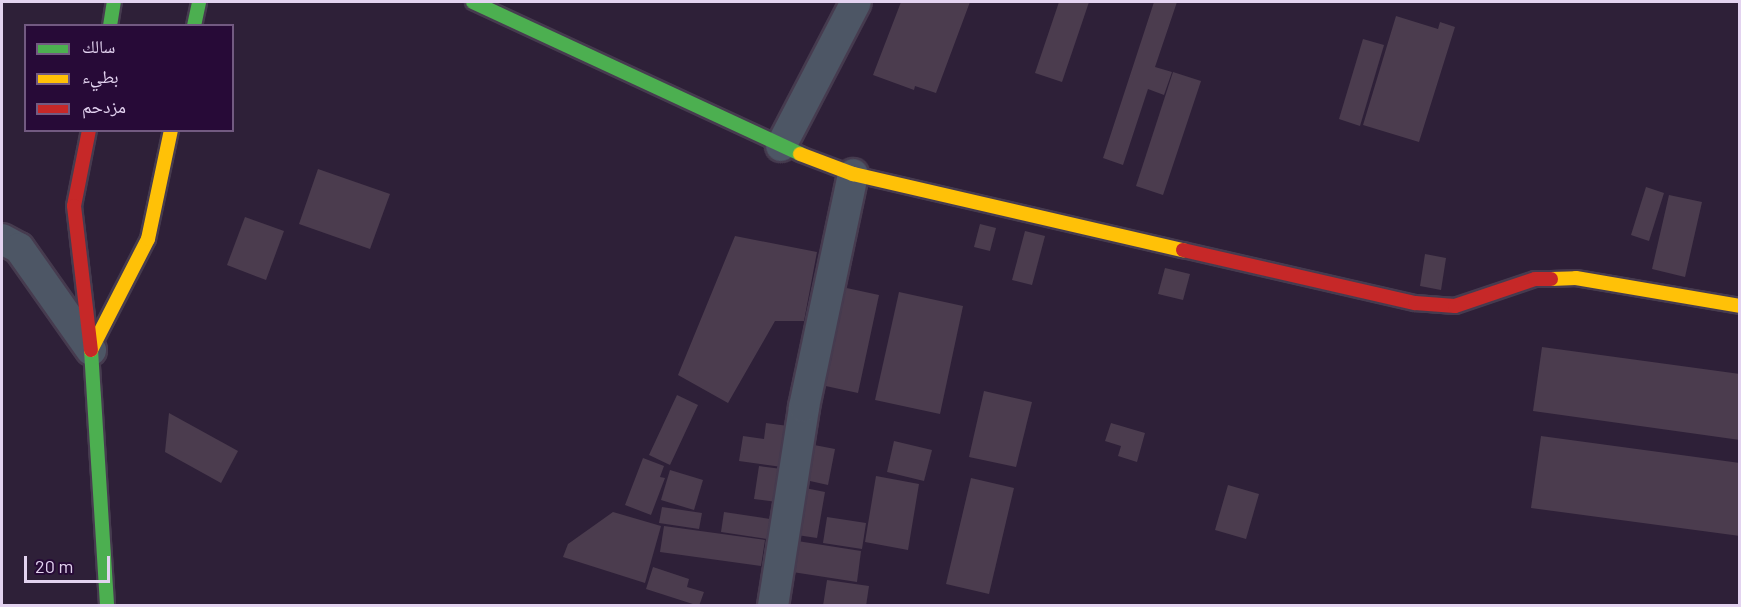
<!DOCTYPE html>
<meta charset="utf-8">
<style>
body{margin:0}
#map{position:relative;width:1741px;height:607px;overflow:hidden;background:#2e2038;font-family:Barlow,"Noto Naskh Arabic",sans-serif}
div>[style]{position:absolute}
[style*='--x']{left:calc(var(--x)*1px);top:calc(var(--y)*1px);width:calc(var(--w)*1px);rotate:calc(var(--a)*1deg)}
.building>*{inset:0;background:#4b3c4e}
.roads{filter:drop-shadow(2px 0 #463b4f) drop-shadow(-2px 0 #463b4f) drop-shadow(0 2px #463b4f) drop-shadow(0 -2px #463b4f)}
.street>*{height:30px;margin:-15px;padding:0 15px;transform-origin:15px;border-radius:15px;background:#4d5665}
.fast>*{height:14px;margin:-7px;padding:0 7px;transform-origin:7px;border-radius:7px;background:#4caf50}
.slow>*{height:14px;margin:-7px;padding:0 7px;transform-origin:7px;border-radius:7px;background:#ffc107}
.jam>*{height:14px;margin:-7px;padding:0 7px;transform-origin:7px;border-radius:7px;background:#c62828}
span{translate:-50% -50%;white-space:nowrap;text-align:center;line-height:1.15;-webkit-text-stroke:4.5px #270a37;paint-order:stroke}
.frame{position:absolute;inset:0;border:3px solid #e3d3f0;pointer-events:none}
.legend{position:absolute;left:24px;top:24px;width:210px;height:108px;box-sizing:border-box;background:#270a37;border:2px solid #725a81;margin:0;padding:8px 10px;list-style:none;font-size:18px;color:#e3d3f0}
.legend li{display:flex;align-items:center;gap:12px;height:30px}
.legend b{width:30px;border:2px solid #725a81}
.scale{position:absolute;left:24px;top:556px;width:86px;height:27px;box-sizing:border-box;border:3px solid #e3d3f0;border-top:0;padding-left:8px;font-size:18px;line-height:21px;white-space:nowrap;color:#e3d3f0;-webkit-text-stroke:4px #270a37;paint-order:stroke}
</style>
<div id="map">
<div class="building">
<div style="clip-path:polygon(901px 2px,970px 2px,936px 93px,915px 86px,914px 90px,873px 75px)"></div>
<div style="clip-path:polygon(1059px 2px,1089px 2px,1062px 82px,1035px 73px)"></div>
<div style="clip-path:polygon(1154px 2px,1177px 2px,1155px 67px,1172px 72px,1164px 95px,1148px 89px,1123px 165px,1103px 158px)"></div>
<div style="clip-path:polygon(1396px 16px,1438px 29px,1440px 22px,1455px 27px,1419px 142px,1363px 125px)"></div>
<div style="clip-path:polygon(1363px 39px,1384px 45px,1360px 126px,1339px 119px)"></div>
<div style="clip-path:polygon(1173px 72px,1201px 81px,1163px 195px,1136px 186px)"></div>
<div style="clip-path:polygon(318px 169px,390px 194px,370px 249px,299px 224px)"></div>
<div style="clip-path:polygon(1646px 187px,1664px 193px,1649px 241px,1631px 235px)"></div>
<div style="clip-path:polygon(1669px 195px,1702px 202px,1685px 277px,1652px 269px)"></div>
<div style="clip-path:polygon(245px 217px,284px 231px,266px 280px,227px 265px)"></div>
<div style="clip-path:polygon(980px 224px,996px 228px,990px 251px,974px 247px)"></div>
<div style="clip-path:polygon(1025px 231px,1045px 236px,1032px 285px,1012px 280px)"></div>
<div style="clip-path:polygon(735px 236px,817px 252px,804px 321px,775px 321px,728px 403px,678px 375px)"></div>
<div style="clip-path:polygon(1425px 254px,1446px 258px,1441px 290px,1420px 286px)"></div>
<div style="clip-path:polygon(1165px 268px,1190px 274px,1183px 300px,1158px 294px)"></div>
<div style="clip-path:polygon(842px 287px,879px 295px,858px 393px,821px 385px)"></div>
<div style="clip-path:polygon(899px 292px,963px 306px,940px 414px,875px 400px)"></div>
<div style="clip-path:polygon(1542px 347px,1740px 374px,1740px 440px,1533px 411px)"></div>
<div style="clip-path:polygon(984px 391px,1032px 402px,1016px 467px,969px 457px)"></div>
<div style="clip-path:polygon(677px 395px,698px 405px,670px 465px,649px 455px)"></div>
<div style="clip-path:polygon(169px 413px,238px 451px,221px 483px,165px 452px)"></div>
<div style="clip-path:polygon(766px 423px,788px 426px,782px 467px,739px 461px,743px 436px,764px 439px)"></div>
<div style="clip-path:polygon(1111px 423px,1145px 433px,1137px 462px,1118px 456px,1121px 446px,1105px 441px)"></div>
<div style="clip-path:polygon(1541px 436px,1740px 463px,1740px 536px,1531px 508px)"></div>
<div style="clip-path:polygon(894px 441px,932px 450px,924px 481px,887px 472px)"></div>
<div style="clip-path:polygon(809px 444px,835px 449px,828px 485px,801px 479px)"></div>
<div style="clip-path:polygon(643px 458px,664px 466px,660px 477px,665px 478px,651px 515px,625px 505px)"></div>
<div style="clip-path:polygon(759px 466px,782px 469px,777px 502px,754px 499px)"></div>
<div style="clip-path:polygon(670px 470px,703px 480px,694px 510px,661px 500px)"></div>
<div style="clip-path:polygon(876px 476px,919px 484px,908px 550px,865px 542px)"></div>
<div style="clip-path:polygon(971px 478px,1014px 488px,989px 594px,946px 584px)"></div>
<div style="clip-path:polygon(1228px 485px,1259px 494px,1246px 539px,1215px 530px)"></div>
<div style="clip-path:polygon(805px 488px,825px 492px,817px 538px,797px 535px)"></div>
<div style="clip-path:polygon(662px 507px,702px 513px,699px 529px,659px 523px)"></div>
<div style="clip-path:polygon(613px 512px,661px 526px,645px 583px,563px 557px,568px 544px)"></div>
<div style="clip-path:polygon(724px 512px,770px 519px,767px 539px,721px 532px)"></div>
<div style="clip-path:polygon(827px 517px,866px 523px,862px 549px,823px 543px)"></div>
<div style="clip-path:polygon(664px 526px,765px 540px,761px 566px,660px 552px)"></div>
<div style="clip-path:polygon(791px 540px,861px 551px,857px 582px,786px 571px)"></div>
<div style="clip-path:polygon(653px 567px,689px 579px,687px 587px,704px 592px,699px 606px,646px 589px)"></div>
<div style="clip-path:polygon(827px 580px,869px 586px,866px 606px,823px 606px)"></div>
</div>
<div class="roads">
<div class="street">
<div style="--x:781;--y:146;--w:162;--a:-62.5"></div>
<div style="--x:2;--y:239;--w:19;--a:28"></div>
<div style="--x:19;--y:248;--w:125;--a:54.8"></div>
<div style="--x:773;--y:606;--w:201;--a:-81.1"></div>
<div style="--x:804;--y:407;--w:238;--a:-78.1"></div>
</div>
<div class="fast">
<div style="--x:473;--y:2;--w:361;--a:24.9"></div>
<div style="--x:110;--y:26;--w:24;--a:-81"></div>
<div style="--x:194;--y:26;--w:25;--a:-78"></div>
<div style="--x:91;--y:350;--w:256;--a:86.4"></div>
</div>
<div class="slow">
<div style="--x:800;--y:154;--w:57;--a:20.7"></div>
<div style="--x:853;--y:174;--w:339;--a:13"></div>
<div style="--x:1551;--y:279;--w:25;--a:-2"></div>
<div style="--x:1576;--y:278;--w:166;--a:9.7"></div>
<div style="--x:91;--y:350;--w:125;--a:-62.8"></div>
<div style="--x:148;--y:239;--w:111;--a:-78.1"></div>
</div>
<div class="jam">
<div style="--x:89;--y:130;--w:77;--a:101.2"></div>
<div style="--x:74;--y:206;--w:145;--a:83.3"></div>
<div style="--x:1183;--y:250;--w:238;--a:12.9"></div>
<div style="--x:1415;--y:303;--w:40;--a:4.3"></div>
<div style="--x:1455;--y:306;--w:84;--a:-18.6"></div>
<div style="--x:1535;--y:279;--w:16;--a:0"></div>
</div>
</div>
<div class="frame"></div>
<ul class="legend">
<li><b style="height:8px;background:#4caf50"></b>سالك</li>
<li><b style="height:8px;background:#ffc107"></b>بطيء</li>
<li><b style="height:8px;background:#c62828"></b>مزدحم</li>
</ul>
<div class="scale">20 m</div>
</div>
